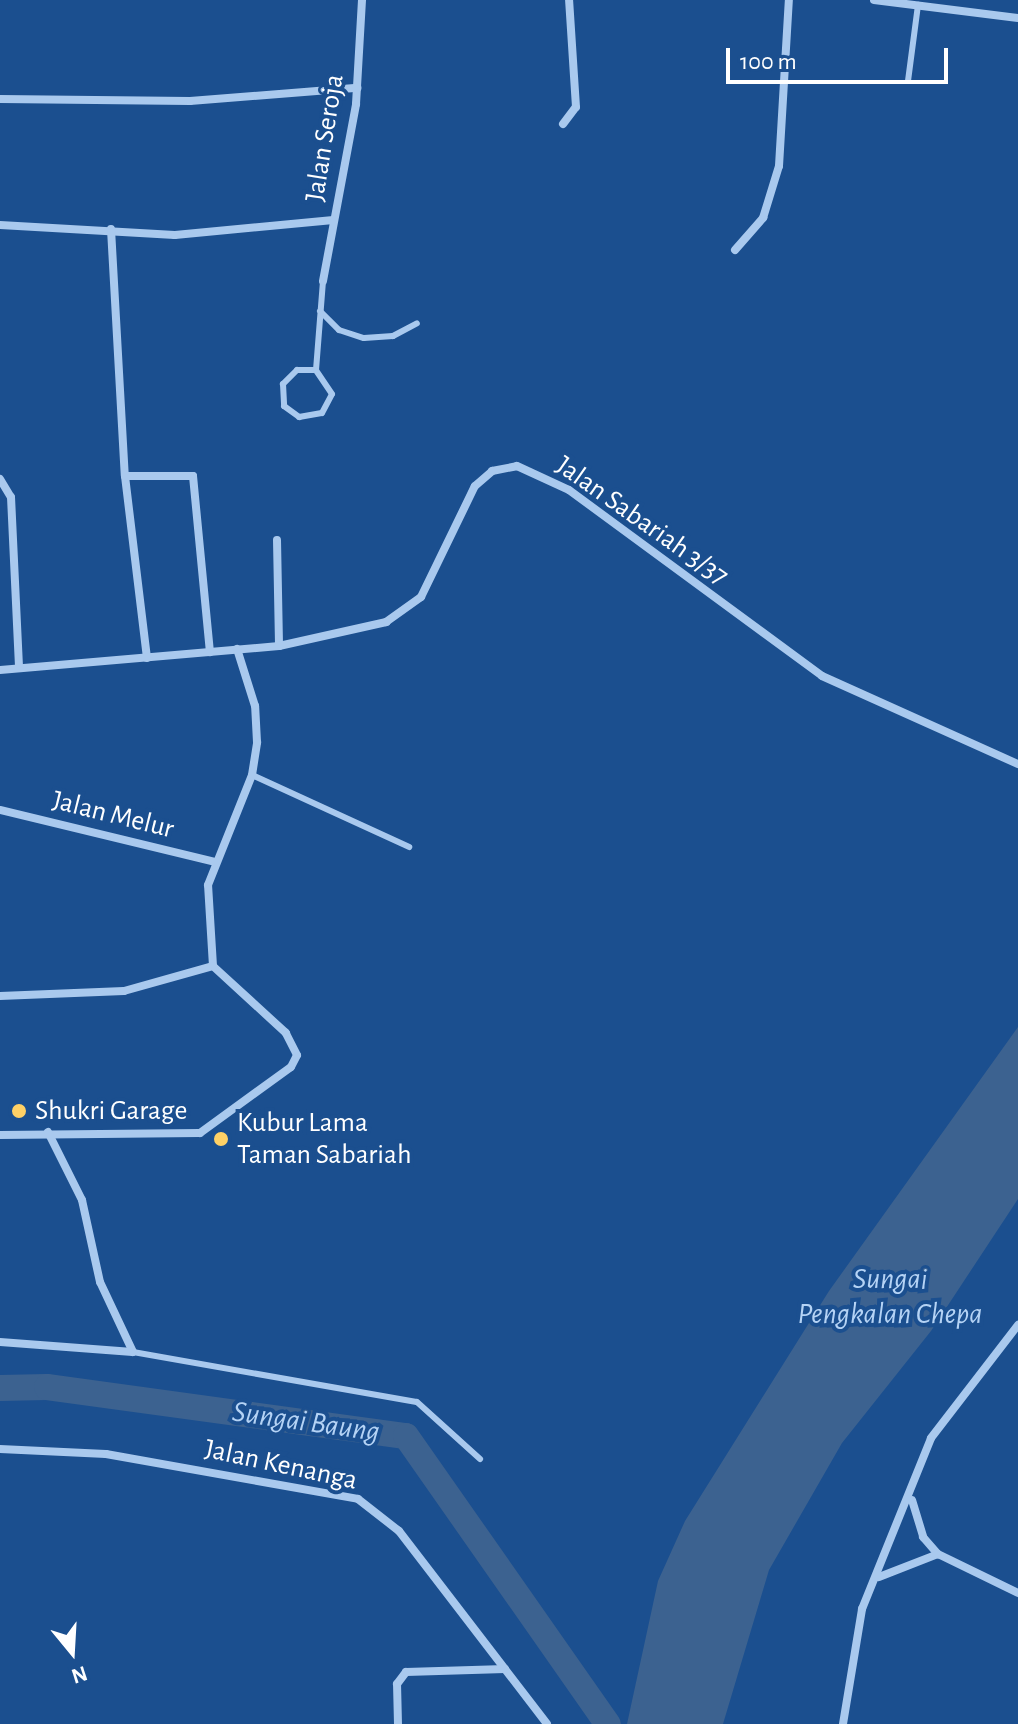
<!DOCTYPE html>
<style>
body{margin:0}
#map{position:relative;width:1018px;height:1724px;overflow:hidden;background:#1b4f8f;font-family:"Alegreya Sans",sans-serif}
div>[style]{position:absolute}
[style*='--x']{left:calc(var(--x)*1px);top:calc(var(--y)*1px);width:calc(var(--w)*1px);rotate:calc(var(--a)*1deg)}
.water>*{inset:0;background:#3c6290}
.river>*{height:26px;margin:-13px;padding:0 13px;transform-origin:13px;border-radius:13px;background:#3c6290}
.lane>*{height:6px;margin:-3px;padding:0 3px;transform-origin:3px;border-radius:3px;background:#a9c9ee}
.street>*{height:8px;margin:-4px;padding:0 4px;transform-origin:4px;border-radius:4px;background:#a9c9ee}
.dots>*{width:22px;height:22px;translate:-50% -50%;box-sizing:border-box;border:4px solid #1b4f8f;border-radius:50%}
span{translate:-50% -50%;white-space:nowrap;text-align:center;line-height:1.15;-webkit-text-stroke:8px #1b4f8f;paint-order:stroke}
.street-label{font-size:28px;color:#fff}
.poi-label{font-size:28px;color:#fff}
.left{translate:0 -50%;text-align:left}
.water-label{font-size:30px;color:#b5d3f5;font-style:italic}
.north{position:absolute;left:32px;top:1612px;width:80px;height:80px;-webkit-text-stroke:6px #1b4f8f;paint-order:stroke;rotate:162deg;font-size:22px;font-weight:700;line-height:32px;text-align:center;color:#fff}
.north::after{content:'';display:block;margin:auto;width:28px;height:36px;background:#fff;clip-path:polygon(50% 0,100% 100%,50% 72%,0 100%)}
.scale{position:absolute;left:726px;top:48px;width:222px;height:36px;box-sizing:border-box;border:4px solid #fff;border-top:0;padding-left:10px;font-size:24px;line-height:28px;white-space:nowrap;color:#fff;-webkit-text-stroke:6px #1b4f8f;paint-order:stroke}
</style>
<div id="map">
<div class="water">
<div style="clip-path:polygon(1018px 1027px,1018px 1199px,931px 1331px,842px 1443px,769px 1570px,723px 1724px,627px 1724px,658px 1581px,685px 1521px,829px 1291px)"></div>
</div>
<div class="river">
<div style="--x:0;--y:1388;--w:47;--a:-1.2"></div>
<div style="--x:47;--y:1387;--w:362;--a:7.8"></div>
<div style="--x:406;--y:1436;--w:352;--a:55"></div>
</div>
<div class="lane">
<div style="--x:908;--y:81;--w:77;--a:-82.5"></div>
<div style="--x:320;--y:311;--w:27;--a:45"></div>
<div style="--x:339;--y:330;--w:26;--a:18"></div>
<div style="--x:364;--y:338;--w:29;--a:-4"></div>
<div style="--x:393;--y:336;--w:27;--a:-28"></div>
<div style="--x:316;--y:370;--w:19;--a:180"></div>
<div style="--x:297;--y:370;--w:20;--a:135"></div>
<div style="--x:283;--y:384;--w:22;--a:87"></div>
<div style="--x:284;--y:406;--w:19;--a:36"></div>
<div style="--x:299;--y:417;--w:23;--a:-10"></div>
<div style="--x:322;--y:413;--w:21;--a:-62"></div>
<div style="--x:332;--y:394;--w:29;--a:-124"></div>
<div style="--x:316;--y:370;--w:89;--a:-85.5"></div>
<div style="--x:252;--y:775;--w:173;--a:24.6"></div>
<div style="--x:133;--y:1352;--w:288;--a:10"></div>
<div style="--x:417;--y:1402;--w:85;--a:42.1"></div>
</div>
<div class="street">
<div style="--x:874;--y:0;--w:145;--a:7.1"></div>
<div style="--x:0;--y:99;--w:190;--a:0.6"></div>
<div style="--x:190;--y:101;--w:168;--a:-4.5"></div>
<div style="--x:563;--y:124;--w:21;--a:-53"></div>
<div style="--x:576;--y:107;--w:107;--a:-93.7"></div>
<div style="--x:0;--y:225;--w:175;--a:3.3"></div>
<div style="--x:175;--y:235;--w:159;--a:-5.4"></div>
<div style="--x:111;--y:229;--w:247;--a:86.8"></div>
<div style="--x:735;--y:250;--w:43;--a:-48.8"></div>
<div style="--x:763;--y:218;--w:54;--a:-72.9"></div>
<div style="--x:779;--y:166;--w:166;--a:-86.6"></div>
<div style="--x:323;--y:281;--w:180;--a:-79.4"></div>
<div style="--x:356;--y:104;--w:104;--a:-86.7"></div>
<div style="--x:0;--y:479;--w:21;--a:59"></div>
<div style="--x:11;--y:497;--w:171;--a:87.3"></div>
<div style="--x:277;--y:540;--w:106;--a:88.9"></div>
<div style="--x:147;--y:658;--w:183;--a:-96.9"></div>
<div style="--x:125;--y:476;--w:68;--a:0"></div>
<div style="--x:193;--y:476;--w:177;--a:84.5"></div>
<div style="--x:0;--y:670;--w:280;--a:-4.9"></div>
<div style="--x:279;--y:646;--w:110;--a:-12.6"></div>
<div style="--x:386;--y:622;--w:43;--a:-35.5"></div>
<div style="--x:421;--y:597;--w:123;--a:-64.1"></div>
<div style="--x:475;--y:486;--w:23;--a:-41"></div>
<div style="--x:492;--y:471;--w:25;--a:-11"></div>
<div style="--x:517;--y:466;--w:57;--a:24.8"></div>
<div style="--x:569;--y:490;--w:314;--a:36.3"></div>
<div style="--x:822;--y:676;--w:215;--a:24.2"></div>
<div style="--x:0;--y:810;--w:221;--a:13.6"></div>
<div style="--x:213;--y:966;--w:81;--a:-93.5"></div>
<div style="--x:208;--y:885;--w:118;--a:-68.2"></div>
<div style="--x:252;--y:775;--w:33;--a:-81"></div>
<div style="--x:257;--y:742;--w:36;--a:-93"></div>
<div style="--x:255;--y:706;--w:60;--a:-107.5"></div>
<div style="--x:0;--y:996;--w:124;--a:-2.3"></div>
<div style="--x:124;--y:991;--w:92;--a:-15.7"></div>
<div style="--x:0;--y:1135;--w:200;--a:-0.6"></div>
<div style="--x:200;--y:1133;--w:112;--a:-36"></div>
<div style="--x:291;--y:1067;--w:13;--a:-63"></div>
<div style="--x:297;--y:1055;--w:25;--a:-117"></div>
<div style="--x:286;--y:1033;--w:99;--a:-137.5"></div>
<div style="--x:0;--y:1342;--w:133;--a:4.3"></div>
<div style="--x:133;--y:1352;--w:77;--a:-115.2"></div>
<div style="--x:100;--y:1282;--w:84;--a:-102.4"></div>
<div style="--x:82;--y:1200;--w:76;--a:-116.6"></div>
<div style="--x:0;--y:1449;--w:106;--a:2.7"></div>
<div style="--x:106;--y:1454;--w:256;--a:10.1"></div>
<div style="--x:358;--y:1499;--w:52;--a:38"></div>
<div style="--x:399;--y:1531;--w:243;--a:52.5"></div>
<div style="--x:912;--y:1500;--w:39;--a:73"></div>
<div style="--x:923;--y:1537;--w:23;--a:49"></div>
<div style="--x:938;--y:1554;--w:89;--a:26"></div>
<div style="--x:879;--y:1577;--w:63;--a:-21.3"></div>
<div style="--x:398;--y:1724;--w:40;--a:-91.4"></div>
<div style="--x:397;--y:1684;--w:15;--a:-53"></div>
<div style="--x:406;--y:1672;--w:99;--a:-1.7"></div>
<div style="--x:843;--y:1724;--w:117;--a:-80.6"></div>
<div style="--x:862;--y:1609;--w:184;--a:-68"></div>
<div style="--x:931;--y:1438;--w:143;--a:-52.4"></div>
</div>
<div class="dots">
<div style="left:19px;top:1111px;background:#ffd166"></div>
<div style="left:221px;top:1139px;background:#ffd166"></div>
</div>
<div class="street-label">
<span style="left:325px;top:138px;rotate:-81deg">Jalan Seroja</span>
<span style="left:642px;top:521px;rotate:35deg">Jalan Sabariah 3/37</span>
<span style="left:113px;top:815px;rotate:14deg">Jalan Melur</span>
<span style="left:281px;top:1465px;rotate:12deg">Jalan Kenanga</span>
</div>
<div class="poi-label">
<span class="left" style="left:35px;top:1111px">Shukri Garage</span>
<span class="left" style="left:237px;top:1139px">Kubur Lama<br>Taman Sabariah</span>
</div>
<div class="water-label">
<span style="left:890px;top:1296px">Sungai<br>Pengkalan Chepa</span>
<span style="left:306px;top:1422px;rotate:8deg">Sungai Baung</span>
</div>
<div class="north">N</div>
<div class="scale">100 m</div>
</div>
